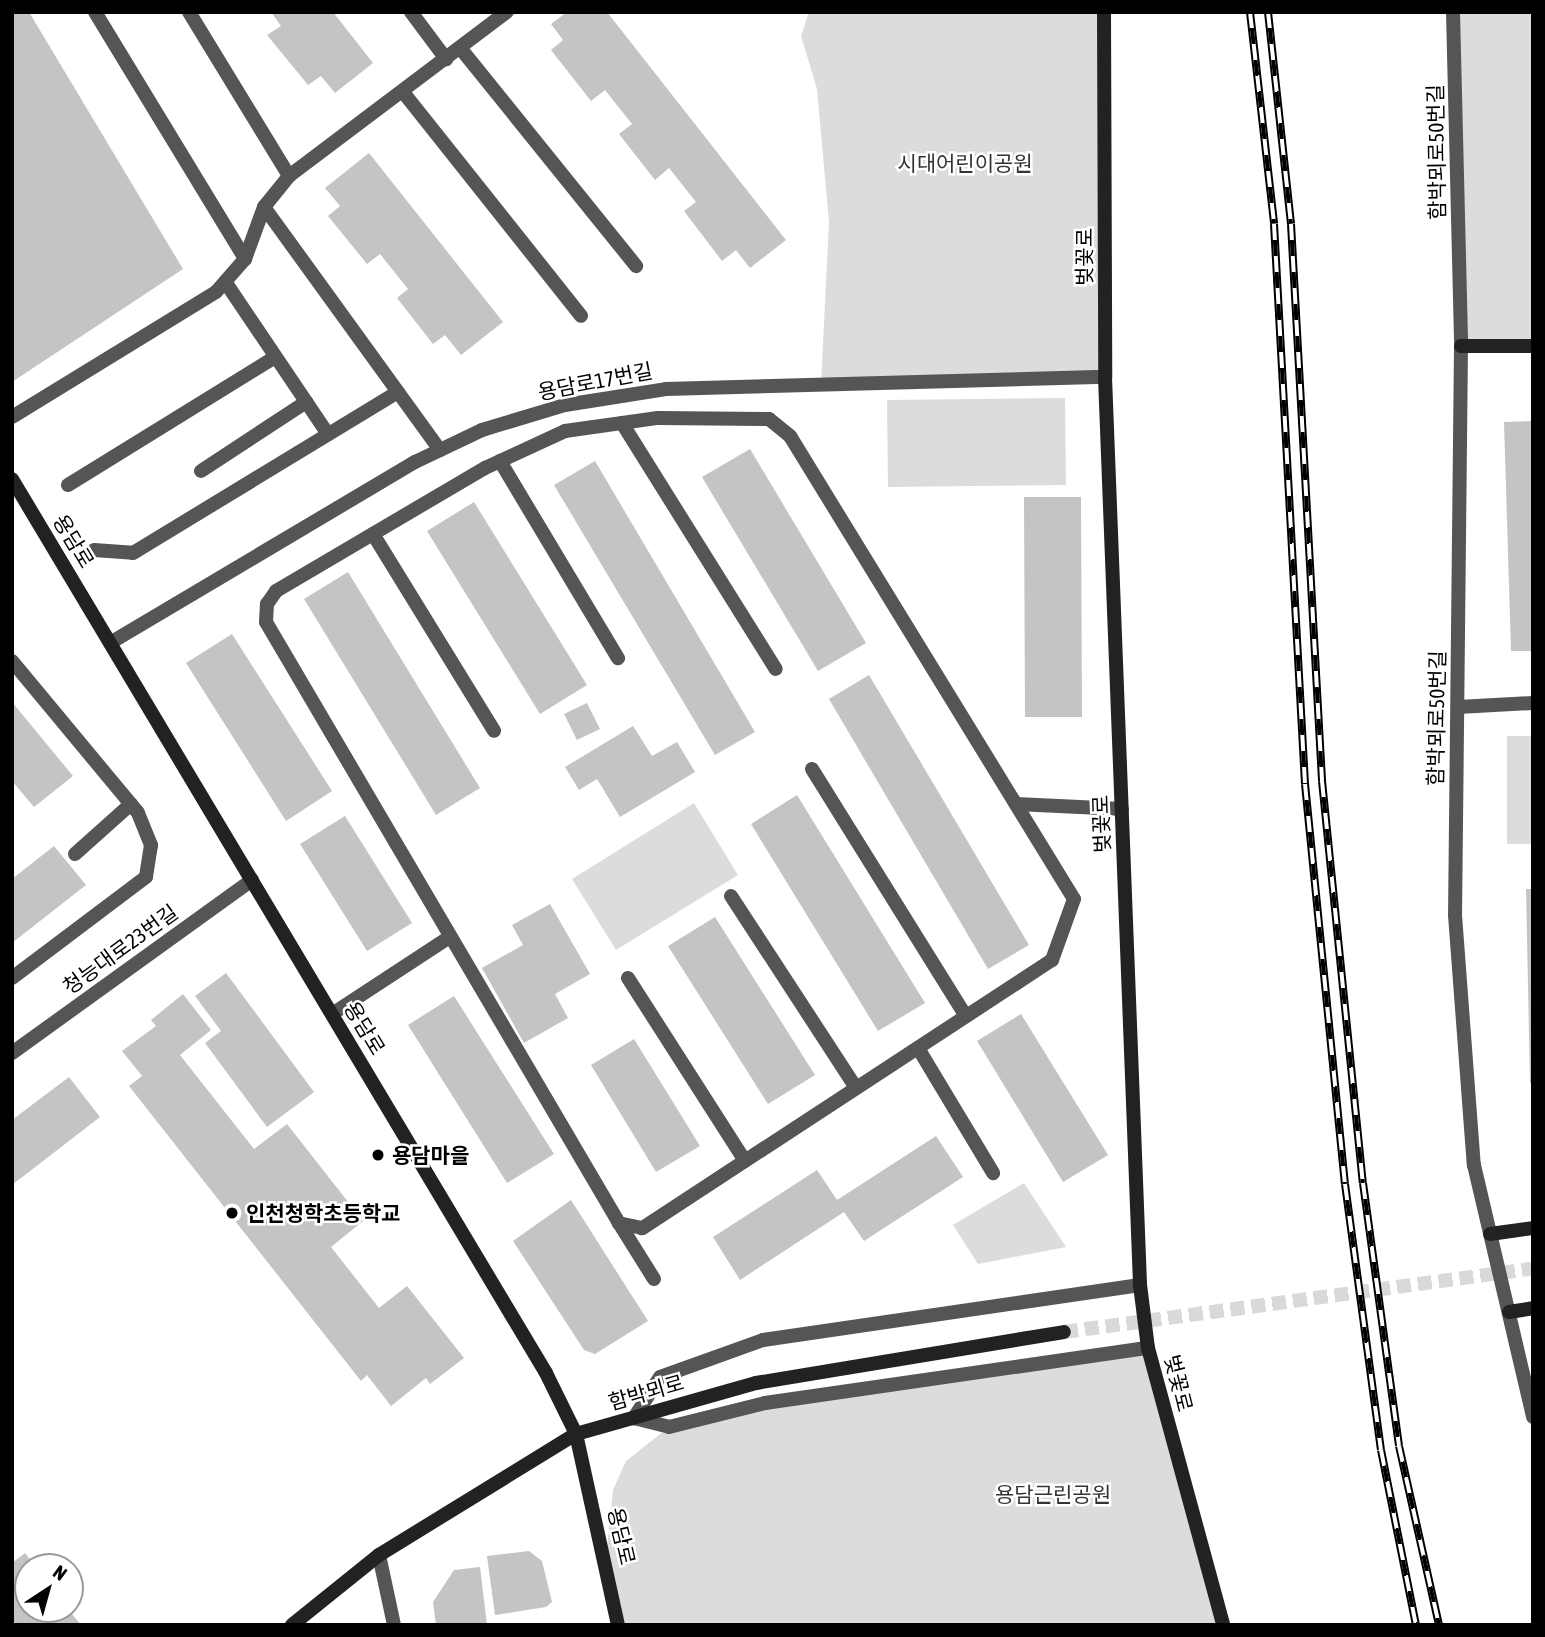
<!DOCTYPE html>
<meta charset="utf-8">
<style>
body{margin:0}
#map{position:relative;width:1545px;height:1637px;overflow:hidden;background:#fff;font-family:"Asap Condensed","Noto Sans KR",sans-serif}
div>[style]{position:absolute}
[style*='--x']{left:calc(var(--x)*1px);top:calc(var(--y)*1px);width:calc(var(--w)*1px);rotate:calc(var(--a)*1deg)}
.green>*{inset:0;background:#dcdcdc}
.building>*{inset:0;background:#c4c4c4}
.secondary-tunnel>*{height:14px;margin-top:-7px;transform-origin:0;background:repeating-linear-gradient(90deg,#d9d9d9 0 14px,transparent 0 21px)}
.lane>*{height:14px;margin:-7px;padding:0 7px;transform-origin:7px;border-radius:7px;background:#555}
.street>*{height:14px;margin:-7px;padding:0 7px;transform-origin:7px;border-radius:7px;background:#555}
.secondary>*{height:14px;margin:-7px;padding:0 7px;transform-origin:7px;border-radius:7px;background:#222}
.rail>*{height:8px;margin-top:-4px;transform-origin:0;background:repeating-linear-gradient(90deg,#fff 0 16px,#000 0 32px);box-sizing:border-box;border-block:2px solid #000}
.dots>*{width:19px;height:19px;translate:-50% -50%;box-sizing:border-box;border:4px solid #fff;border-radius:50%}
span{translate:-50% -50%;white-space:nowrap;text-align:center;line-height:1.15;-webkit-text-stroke:5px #fff;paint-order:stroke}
.street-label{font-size:21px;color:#000}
.park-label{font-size:21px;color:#333}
.poi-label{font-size:21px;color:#000;font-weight:700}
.left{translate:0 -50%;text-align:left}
.frame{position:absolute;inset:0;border:14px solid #000;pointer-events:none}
.north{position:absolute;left:14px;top:1553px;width:70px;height:70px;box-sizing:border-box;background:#fff;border:2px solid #999;border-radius:50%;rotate:36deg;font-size:19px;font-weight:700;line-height:28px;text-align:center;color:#000}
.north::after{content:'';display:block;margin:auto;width:24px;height:32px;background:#000;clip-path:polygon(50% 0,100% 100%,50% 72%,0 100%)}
</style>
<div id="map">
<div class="green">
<div style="clip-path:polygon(809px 12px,1104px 12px,1105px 377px,821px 384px,829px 222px,817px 89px,801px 36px)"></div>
<div style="clip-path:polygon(1453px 12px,1533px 12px,1533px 346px,1461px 346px)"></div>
<div style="clip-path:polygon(1065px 398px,1066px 485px,888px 487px,887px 400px)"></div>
<div style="clip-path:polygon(1507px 736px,1533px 736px,1533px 844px,1507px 844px)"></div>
<div style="clip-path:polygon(694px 803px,738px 875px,616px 950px,572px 879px)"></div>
<div style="clip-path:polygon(1024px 1183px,1066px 1247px,978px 1264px,953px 1225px)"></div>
<div style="clip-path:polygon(1148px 1348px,1224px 1625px,618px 1625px,606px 1557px,613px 1490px,626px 1461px,669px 1427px,765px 1403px)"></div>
</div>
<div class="building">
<div style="clip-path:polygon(12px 12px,29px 12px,183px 269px,12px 382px)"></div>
<div style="clip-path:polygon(271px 12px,333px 12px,373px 63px,335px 93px,321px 76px,308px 85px,267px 35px,281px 26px)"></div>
<div style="clip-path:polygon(567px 12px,607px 12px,786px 240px,750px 268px,736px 250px,722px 261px,684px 211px,696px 202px,669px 168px,655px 180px,619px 134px,632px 124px,605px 90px,591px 101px,551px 50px,563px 40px,551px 24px)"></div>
<div style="clip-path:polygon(369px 153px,503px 322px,461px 355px,445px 335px,433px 344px,397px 298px,408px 289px,380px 254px,367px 264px,328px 216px,340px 206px,325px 188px)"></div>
<div style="clip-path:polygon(1533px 421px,1533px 651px,1511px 651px,1504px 422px)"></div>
<div style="clip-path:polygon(750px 449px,866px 643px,818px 671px,702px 477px)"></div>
<div style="clip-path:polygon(595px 461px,755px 732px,715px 755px,554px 485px)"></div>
<div style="clip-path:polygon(1024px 497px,1081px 497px,1082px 717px,1025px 717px)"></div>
<div style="clip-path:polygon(474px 502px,587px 685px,540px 714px,427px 531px)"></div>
<div style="clip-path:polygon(348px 572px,480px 788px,436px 815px,304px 599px)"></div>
<div style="clip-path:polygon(232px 634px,332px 791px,286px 821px,186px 663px)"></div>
<div style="clip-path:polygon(869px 675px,1029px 945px,988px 969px,829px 699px)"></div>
<div style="clip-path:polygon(12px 702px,73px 776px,34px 807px,12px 781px)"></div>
<div style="clip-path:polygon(587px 703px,600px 729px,577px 740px,564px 714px)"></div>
<div style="clip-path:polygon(633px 726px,652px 756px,677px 742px,695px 772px,620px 817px,597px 779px,579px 790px,565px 767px)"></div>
<div style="clip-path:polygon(797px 795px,925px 1003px,878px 1031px,751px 824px)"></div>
<div style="clip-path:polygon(345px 816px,412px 923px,367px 951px,300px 844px)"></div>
<div style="clip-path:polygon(54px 846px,86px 885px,12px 943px,12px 879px)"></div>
<div style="clip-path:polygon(1526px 889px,1533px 889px,1533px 1083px,1530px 1083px)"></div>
<div style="clip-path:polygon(550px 904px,590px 974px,555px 994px,568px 1018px,524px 1043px,482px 968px,523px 945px,512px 925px)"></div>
<div style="clip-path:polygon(715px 917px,815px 1075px,768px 1104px,668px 946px)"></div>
<div style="clip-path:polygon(226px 973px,314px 1092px,267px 1127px,205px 1043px,221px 1031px,195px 996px)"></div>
<div style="clip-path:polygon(183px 994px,211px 1030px,180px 1055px,254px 1149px,287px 1124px,363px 1221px,331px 1247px,379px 1308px,407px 1286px,464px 1358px,430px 1384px,426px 1378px,391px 1406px,367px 1375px,361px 1381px,129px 1086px,142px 1076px,122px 1051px,156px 1026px,151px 1020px)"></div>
<div style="clip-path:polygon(454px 996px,554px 1154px,507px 1183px,408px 1025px)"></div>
<div style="clip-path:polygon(1021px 1014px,1108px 1155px,1063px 1182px,977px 1041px)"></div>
<div style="clip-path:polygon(634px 1039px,700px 1146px,656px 1172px,591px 1065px)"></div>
<div style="clip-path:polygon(69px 1077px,100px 1117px,12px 1185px,12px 1120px)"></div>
<div style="clip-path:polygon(936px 1136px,963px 1177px,864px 1241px,844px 1212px,740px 1280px,713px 1237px,817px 1170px,837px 1200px)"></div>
<div style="clip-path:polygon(571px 1200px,648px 1321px,595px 1354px,584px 1350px,513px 1241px)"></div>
<div style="clip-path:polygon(529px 1551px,542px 1561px,552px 1602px,546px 1607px,495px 1615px,487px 1556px)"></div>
<div style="clip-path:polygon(25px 1553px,36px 1567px,28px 1567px,28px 1609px,68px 1609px,81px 1625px,12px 1625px,12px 1563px)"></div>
<div style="clip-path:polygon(480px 1567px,487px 1625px,436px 1625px,433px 1602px,454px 1570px)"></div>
</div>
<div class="secondary-tunnel">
<div style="--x:1064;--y:1332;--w:473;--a:-7.7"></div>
</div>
<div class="lane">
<div style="--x:95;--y:12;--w:289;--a:58.7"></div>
<div style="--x:189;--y:12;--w:192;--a:58.6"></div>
<div style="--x:411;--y:12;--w:59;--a:53.3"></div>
<div style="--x:461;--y:49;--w:279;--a:51.1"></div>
<div style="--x:403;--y:92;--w:286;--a:51.5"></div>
<div style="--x:264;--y:207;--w:300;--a:54.1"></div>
<div style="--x:226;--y:283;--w:182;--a:56"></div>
<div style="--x:12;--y:417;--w:239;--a:-31.5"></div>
<div style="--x:216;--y:292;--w:44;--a:-48.7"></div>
<div style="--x:245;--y:259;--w:55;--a:-69.9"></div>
<div style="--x:264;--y:207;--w:40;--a:-51"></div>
<div style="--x:289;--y:176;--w:273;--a:-37"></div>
<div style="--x:658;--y:418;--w:111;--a:0.5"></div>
<div style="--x:769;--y:419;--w:27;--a:39"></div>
<div style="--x:790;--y:436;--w:543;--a:58.48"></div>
<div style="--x:1074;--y:899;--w:65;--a:109.8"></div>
<div style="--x:1052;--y:960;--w:490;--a:146.8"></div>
<div style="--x:642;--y:1228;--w:24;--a:-168"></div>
<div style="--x:619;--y:1223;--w:697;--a:-120.43"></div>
<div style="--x:266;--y:622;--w:18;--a:-87"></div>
<div style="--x:267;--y:604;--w:16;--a:-55"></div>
<div style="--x:276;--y:591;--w:243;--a:-30.5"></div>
<div style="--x:485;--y:468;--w:88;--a:-24.8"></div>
<div style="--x:565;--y:431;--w:94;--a:-8"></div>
<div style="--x:622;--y:423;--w:290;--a:58"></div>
<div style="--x:500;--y:461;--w:230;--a:59.1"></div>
<div style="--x:201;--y:471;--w:126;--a:-33.3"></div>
<div style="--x:68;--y:485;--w:243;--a:-31.7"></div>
<div style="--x:373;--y:534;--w:231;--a:58.4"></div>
<div style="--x:94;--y:550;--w:39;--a:4"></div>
<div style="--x:133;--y:553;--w:310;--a:-31.3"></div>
<div style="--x:12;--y:661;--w:197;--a:50.3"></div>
<div style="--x:138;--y:813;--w:35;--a:68"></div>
<div style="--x:151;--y:845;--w:32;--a:99"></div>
<div style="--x:146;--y:877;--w:168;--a:143"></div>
<div style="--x:812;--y:769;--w:291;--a:58.1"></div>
<div style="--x:1016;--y:804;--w:106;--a:2.7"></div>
<div style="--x:75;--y:854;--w:75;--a:-41.8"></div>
<div style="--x:731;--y:896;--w:229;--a:56.9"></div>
<div style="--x:628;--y:978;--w:217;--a:57.4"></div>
<div style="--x:332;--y:1014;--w:139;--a:-33.2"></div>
<div style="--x:918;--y:1048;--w:146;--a:59"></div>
<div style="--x:619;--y:1223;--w:66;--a:58"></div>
<div style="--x:1140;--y:1285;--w:381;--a:171.7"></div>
<div style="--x:763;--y:1340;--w:109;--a:160.2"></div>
<div style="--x:660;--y:1377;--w:49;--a:122.4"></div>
<div style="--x:634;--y:1418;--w:36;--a:14"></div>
<div style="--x:669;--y:1427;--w:99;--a:-14"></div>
<div style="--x:765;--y:1403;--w:387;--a:-8.2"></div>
<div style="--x:379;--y:1555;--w:72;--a:77.9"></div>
</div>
<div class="street">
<div style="--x:1453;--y:12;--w:334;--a:88.6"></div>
<div style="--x:1461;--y:346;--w:569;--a:90.6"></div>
<div style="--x:1455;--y:915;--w:251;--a:85.7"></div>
<div style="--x:1474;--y:1165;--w:259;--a:76.8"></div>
<div style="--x:110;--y:643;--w:355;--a:-30.7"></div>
<div style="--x:415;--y:462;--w:74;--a:-25.5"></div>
<div style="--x:482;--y:430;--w:87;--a:-16.8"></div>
<div style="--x:565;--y:405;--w:102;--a:-9"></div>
<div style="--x:666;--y:389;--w:439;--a:-1.6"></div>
<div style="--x:1458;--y:707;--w:75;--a:-3.1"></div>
<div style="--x:12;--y:1053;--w:296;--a:-35.8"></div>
</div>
<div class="secondary">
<div style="--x:1104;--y:12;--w:365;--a:89.8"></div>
<div style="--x:1105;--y:377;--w:909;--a:87.79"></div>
<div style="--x:1140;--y:1285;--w:64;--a:82.8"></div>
<div style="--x:1148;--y:1348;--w:287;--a:74.8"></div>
<div style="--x:1461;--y:346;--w:72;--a:0"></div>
<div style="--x:12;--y:479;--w:1041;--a:59.15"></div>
<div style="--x:546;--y:1373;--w:68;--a:63.8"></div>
<div style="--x:576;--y:1434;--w:196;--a:77.6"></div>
<div style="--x:1490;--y:1234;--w:43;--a:-7.9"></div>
<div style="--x:1509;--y:1312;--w:24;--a:-9"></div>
<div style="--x:292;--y:1625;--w:112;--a:-38.8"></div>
<div style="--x:379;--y:1555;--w:231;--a:-31.6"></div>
<div style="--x:576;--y:1434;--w:187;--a:-15.8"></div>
<div style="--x:756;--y:1383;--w:312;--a:-9.4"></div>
</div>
<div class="rail">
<div style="--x:1250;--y:12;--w:213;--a:83.5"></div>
<div style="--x:1274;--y:224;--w:561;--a:86.83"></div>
<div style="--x:1305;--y:784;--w:402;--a:84.3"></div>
<div style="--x:1345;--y:1184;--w:268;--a:82.3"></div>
<div style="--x:1381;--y:1450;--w:178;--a:78.7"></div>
<div style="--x:1268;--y:12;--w:213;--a:83.8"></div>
<div style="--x:1291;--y:224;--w:558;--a:86.81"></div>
<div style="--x:1322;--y:781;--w:404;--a:84.2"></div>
<div style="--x:1363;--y:1183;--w:265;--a:82.2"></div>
<div style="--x:1399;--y:1446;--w:183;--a:77.4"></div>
</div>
<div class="dots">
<div style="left:378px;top:1155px;background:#000"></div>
<div style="left:232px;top:1213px;background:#000"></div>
</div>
<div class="street-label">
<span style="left:1436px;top:152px;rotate:-91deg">함박뫼로50번길</span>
<span style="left:1084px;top:257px;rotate:-90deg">벚꽃로</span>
<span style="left:595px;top:381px;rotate:-11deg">용담로17번길</span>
<span style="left:74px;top:541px;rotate:59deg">용담로</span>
<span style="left:1436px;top:718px;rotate:-89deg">함박뫼로50번길</span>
<span style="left:1101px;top:824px;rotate:-92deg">벚꽃로</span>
<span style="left:120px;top:949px;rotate:-36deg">청능대로23번길</span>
<span style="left:365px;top:1028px;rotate:59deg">용담로</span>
<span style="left:1179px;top:1383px;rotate:76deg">벚꽃로</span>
<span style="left:646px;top:1392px;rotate:-16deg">함박뫼로</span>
<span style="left:622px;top:1536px;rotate:77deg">용담로</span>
</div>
<div class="park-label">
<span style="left:965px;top:163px">시대어린이공원</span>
<span style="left:1053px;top:1494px">용담근린공원</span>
</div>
<div class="poi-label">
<span class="left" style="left:392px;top:1155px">용담마을</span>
<span class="left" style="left:246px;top:1213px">인천청학초등학교</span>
</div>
<div class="frame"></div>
<div class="north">N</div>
</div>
